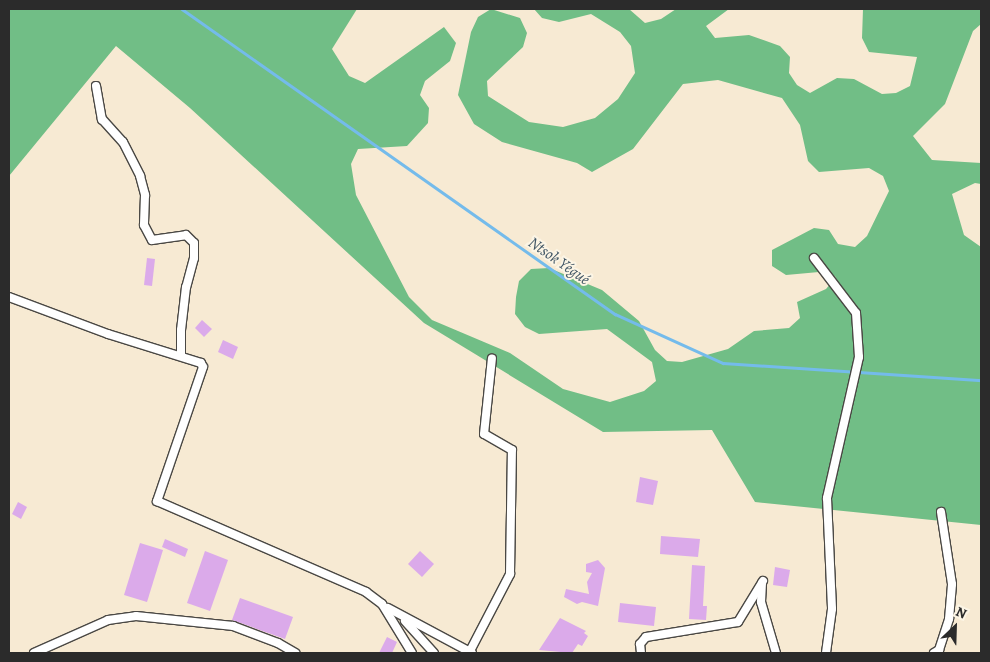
<!DOCTYPE html>
<meta charset="utf-8">
<style>
body{margin:0}
#map{position:relative;width:990px;height:662px;overflow:hidden;background:#f7ead3;font-family:Alegreya,serif}
div>[style]{position:absolute}
[style*='--x']{left:calc(var(--x)*1px);top:calc(var(--y)*1px);width:calc(var(--w)*1px);rotate:calc(var(--a)*1deg)}
.forest>*{inset:0;background:#71be86}
.stream>*{height:2.5px;margin:-1.25px;padding:0 1.25px;transform-origin:1.25px;border-radius:1.25px;background:#74bbeb}
.building>*{inset:0;background:#dbaaea}
.roads{filter:drop-shadow(1px 0 #4a4844) drop-shadow(-1px 0 #4a4844) drop-shadow(0 1px #4a4844) drop-shadow(0 -1px #4a4844)}
.street>*{height:8px;margin:-4px;padding:0 4px;transform-origin:4px;border-radius:4px;background:#fff}
span{translate:-50% -50%;white-space:nowrap;text-align:center;line-height:1.15;-webkit-text-stroke:4px #fcf5e5;paint-order:stroke}
.water-label{font-size:16px;color:#415665;font-style:italic}
.frame{position:absolute;inset:0;border:10px solid #2b2b2b;pointer-events:none}
.north{position:absolute;left:930px;top:602px;width:50px;height:50px;-webkit-text-stroke:4px #fcf5e5;paint-order:stroke;rotate:24deg;font-size:14px;font-weight:700;line-height:20px;text-align:center;color:#2b2b2b}
.north::after{content:'';display:block;margin:auto;width:18px;height:22px;background:#2b2b2b;clip-path:polygon(50% 0,100% 100%,50% 72%,0 100%)}
</style>
<div id="map">
<div class="forest">
<div style="clip-path:polygon(9px 9px,357px 9px,332px 49px,349px 76px,365px 83px,444px 27px,456px 43px,450px 61px,425px 81px,420px 95px,429px 108px,428px 123px,407px 146px,358px 149px,351px 164px,356px 195px,409px 297px,432px 320px,510px 353px,563px 389px,610px 402px,644px 391px,656px 381px,652px 362px,607px 329px,539px 334px,525px 327px,515px 314px,516px 297px,519px 281px,531px 269px,549px 268px,602px 290px,639px 321px,655px 350px,667px 361px,682px 362px,728px 349px,754px 331px,789px 328px,800px 318px,797px 302px,826px 289px,836px 277px,819px 272px,786px 275px,772px 266px,772px 250px,814px 228px,829px 230px,838px 244px,855px 247px,867px 236px,889px 191px,883px 176px,869px 168px,819px 172px,808px 161px,800px 125px,782px 98px,718px 80px,683px 84px,633px 149px,592px 172px,577px 163px,502px 142px,474px 124px,458px 95px,471px 32px,478px 17px,491px 9px,520px 18px,527px 33px,523px 47px,487px 81px,488px 96px,529px 122px,563px 127px,595px 118px,618px 99px,635px 73px,631px 46px,620px 32px,591px 14px,559px 22px,542px 18px,534px 9px,629px 9px,645px 23px,661px 19px,676px 9px,729px 9px,706px 26px,715px 38px,749px 35px,780px 46px,790px 57px,789px 73px,797px 85px,810px 93px,837px 78px,854px 79px,882px 94px,896px 93px,910px 86px,917px 57px,869px 52px,862px 38px,863px 9px,981px 9px,981px 24px,973px 31px,945px 104px,913px 136px,932px 160px,981px 163px,981px 184px,975px 183px,952px 194px,964px 235px,981px 247px,981px 525px,755px 502px,712px 430px,603px 432px,424px 323px,190px 108px,116px 46px,9px 176px)"></div>
</div>
<div class="stream">
<div style="--x:182;--y:9;--w:530;--a:35.16"></div>
<div style="--x:615;--y:314;--w:119;--a:24.4"></div>
<div style="--x:723;--y:363;--w:259;--a:3.8"></div>
</div>
<div class="building">
<div style="clip-path:polygon(147px 258px,155px 259px,152px 286px,144px 285px)"></div>
<div style="clip-path:polygon(202px 320px,212px 329px,204px 337px,195px 328px)"></div>
<div style="clip-path:polygon(223px 340px,238px 347px,233px 359px,218px 352px)"></div>
<div style="clip-path:polygon(640px 477px,658px 481px,653px 505px,636px 502px)"></div>
<div style="clip-path:polygon(18px 502px,27px 507px,21px 519px,12px 514px)"></div>
<div style="clip-path:polygon(661px 536px,700px 539px,698px 557px,660px 554px)"></div>
<div style="clip-path:polygon(165px 539px,188px 549px,185px 557px,162px 547px)"></div>
<div style="clip-path:polygon(140px 543px,163px 550px,147px 602px,124px 595px)"></div>
<div style="clip-path:polygon(205px 551px,228px 560px,210px 611px,187px 603px)"></div>
<div style="clip-path:polygon(420px 551px,434px 564px,422px 577px,408px 564px)"></div>
<div style="clip-path:polygon(598px 560px,605px 568px,598px 606px,582px 602px,577px 604px,564px 597px,566px 589px,589px 594px,587px 582px,592px 573px,586px 572px,586px 564px)"></div>
<div style="clip-path:polygon(692px 565px,705px 566px,703px 606px,707px 606px,706px 620px,689px 619px)"></div>
<div style="clip-path:polygon(775px 567px,790px 570px,787px 587px,773px 585px)"></div>
<div style="clip-path:polygon(240px 598px,293px 617px,285px 639px,232px 620px)"></div>
<div style="clip-path:polygon(620px 603px,656px 607px,654px 626px,618px 622px)"></div>
<div style="clip-path:polygon(560px 618px,586px 631px,584px 633px,588px 636px,582px 646px,578px 644px,572px 653px,539px 650px)"></div>
<div style="clip-path:polygon(387px 637px,397px 642px,392px 653px,379px 653px)"></div>
</div>
<div class="roads">
<div class="street">
<div style="--x:96;--y:86;--w:34;--a:80"></div>
<div style="--x:102;--y:119;--w:31;--a:48"></div>
<div style="--x:123;--y:142;--w:38;--a:63"></div>
<div style="--x:140;--y:176;--w:20;--a:75"></div>
<div style="--x:145;--y:195;--w:30;--a:92"></div>
<div style="--x:144;--y:225;--w:17;--a:62"></div>
<div style="--x:152;--y:240;--w:34;--a:-8"></div>
<div style="--x:186;--y:235;--w:11;--a:45"></div>
<div style="--x:194;--y:243;--w:15;--a:90"></div>
<div style="--x:194;--y:258;--w:30;--a:105"></div>
<div style="--x:186;--y:287;--w:43;--a:96.6"></div>
<div style="--x:181;--y:330;--w:25;--a:90"></div>
<div style="--x:814;--y:258;--w:69;--a:52.6"></div>
<div style="--x:856;--y:313;--w:44;--a:86.1"></div>
<div style="--x:859;--y:357;--w:145;--a:102.8"></div>
<div style="--x:827;--y:498;--w:111;--a:87.4"></div>
<div style="--x:832;--y:609;--w:44;--a:97.8"></div>
<div style="--x:9;--y:297;--w:106;--a:20.5"></div>
<div style="--x:108;--y:334;--w:97;--a:17.3"></div>
<div style="--x:201;--y:363;--w:4;--a:63"></div>
<div style="--x:203;--y:367;--w:142;--a:108.9"></div>
<div style="--x:157;--y:501;--w:228;--a:23.5"></div>
<div style="--x:366;--y:592;--w:20;--a:37"></div>
<div style="--x:382;--y:604;--w:57;--a:58.5"></div>
<div style="--x:762;--y:583;--w:19;--a:93"></div>
<div style="--x:761;--y:602;--w:53;--a:73.6"></div>
<div style="--x:388;--y:608;--w:95;--a:28.2"></div>
<div style="--x:405;--y:621;--w:43;--a:47.8"></div>
<div style="--x:470;--y:651;--w:87;--a:-62.5"></div>
<div style="--x:510;--y:574;--w:124;--a:-89.1"></div>
<div style="--x:512;--y:450;--w:32;--a:-150"></div>
<div style="--x:484;--y:434;--w:76;--a:-84"></div>
<div style="--x:34;--y:653;--w:81;--a:-24"></div>
<div style="--x:108;--y:620;--w:28;--a:-8"></div>
<div style="--x:136;--y:616;--w:98;--a:5.9"></div>
<div style="--x:233;--y:626;--w:48;--a:20.7"></div>
<div style="--x:278;--y:643;--w:20;--a:30"></div>
<div style="--x:641;--y:653;--w:9;--a:-96"></div>
<div style="--x:640;--y:644;--w:9;--a:-49"></div>
<div style="--x:646;--y:637;--w:93;--a:-9.3"></div>
<div style="--x:738;--y:622;--w:48;--a:-58.6"></div>
<div style="--x:934;--y:653;--w:6;--a:-31"></div>
<div style="--x:939;--y:650;--w:33;--a:-72"></div>
<div style="--x:949;--y:619;--w:35;--a:-85"></div>
<div style="--x:952;--y:584;--w:73;--a:-98.7"></div>
</div>
</div>
<div class="water-label">
<span style="left:559px;top:261px;rotate:35deg">Ntsok Yégué</span>
</div>
<div class="frame"></div>
<div class="north">N</div>
</div>
